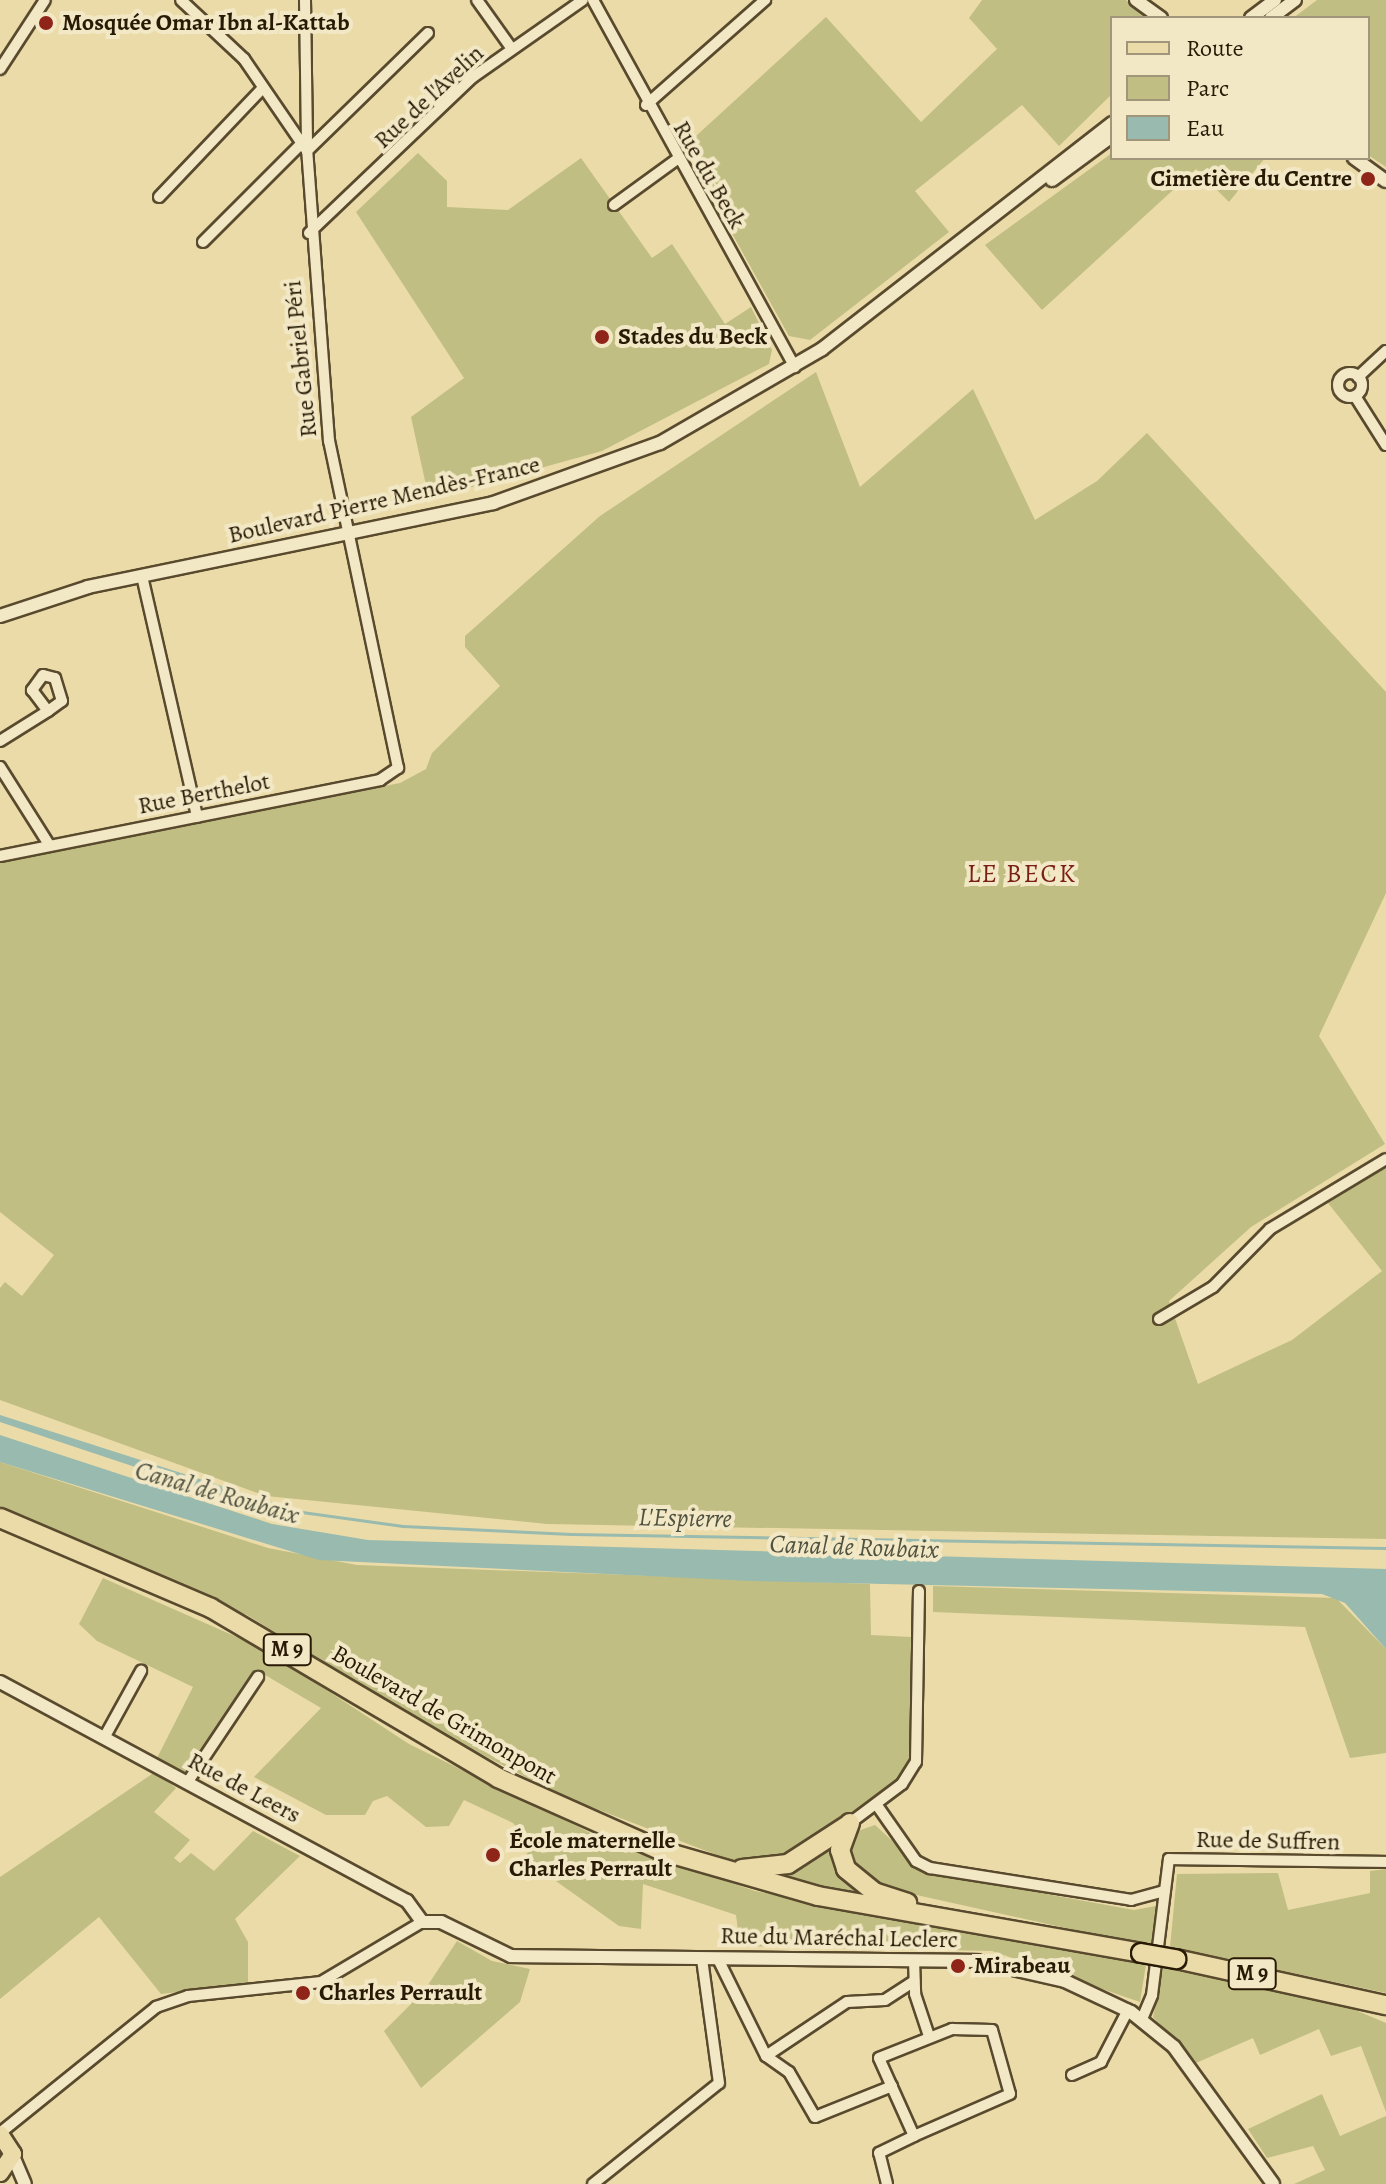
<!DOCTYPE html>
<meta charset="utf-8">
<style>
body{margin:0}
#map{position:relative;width:1386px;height:2184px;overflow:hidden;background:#ebdba8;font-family:Alegreya,serif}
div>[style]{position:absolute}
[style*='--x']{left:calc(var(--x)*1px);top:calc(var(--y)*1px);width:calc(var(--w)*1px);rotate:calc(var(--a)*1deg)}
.green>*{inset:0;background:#c0be82}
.water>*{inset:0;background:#99baae}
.stream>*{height:3px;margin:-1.5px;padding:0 1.5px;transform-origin:1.5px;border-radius:1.5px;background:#99baae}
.roads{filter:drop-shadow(2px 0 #594a2e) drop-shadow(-2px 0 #594a2e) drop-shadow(0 2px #594a2e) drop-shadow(0 -2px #594a2e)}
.minor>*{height:10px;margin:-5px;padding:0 5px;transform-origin:5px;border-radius:5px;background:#f2e8c6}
.minor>.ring{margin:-5px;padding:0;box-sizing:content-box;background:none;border:10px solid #f2e8c6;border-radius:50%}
.tertiary>*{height:12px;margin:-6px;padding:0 6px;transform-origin:6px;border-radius:6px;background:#f2e8c6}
.primary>*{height:16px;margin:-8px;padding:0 8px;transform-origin:8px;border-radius:8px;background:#ebdba8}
.trunk>*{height:18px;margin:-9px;padding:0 9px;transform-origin:9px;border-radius:9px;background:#ebdba8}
.bridges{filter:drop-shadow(2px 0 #281a05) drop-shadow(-2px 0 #281a05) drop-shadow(0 2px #281a05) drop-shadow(0 -2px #281a05)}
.trunk-bridge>*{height:18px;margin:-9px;padding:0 9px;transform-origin:9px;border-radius:9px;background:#ebdba8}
.dots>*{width:22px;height:22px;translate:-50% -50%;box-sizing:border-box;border:4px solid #f2e8c6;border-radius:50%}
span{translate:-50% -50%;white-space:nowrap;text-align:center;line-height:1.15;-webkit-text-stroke:8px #f2e8c6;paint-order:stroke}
.shield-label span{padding:2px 6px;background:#f2e8c6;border:2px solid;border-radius:6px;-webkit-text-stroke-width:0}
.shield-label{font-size:22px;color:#281a05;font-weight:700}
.poi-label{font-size:24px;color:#281a05;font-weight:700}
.left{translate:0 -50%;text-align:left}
.right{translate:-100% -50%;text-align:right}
.street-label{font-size:24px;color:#281a05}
.neighbourhood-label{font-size:26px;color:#7a1f14;letter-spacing:2px}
.water-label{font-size:26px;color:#505240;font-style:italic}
.legend{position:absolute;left:1110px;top:16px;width:260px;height:144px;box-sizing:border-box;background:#f2e8c6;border:2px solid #a19679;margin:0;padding:10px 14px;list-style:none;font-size:24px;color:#281a05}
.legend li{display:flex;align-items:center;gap:16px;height:40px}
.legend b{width:40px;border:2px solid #a19679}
</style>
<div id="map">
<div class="green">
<div style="clip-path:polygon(982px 0,1126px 0,1152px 18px,1112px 18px,1112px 94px,1059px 146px,1022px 105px,915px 191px,949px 232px,810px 340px,789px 336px,684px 147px,826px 17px,921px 122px,997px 49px,969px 18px)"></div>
<div style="clip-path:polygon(1317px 0,1386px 0,1386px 167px,1368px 155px,1368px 18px,1293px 18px)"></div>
<div style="clip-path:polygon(418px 153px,447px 181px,447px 207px,508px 210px,581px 158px,652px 258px,672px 244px,725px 324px,751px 307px,772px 350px,769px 364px,602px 451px,429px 499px,411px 417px,464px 378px,356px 212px)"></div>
<div style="clip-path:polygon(1112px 153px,1265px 158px,1229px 202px,1196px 169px,1042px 310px,985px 245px)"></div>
<div style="clip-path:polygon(816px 372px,860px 487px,973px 389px,1035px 520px,1097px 481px,1147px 433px,1386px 692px,1386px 893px,1319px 1036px,1385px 1144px,1251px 1227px,1169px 1301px,1198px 1384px,1292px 1340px,1382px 1271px,1328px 1203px,1386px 1167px,1386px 1539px,547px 1524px,266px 1496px,0 1400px,0 1288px,5px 1282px,22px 1296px,54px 1255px,0 1212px,0 862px,400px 783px,426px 769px,432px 753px,500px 686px,465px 647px,465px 636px,600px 516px)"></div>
<div style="clip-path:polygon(0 1462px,268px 1548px,357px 1565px,870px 1584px,871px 1635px,911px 1637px,909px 1762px,898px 1780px,793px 1856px,743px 1865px,560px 1795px,424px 1724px,247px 1615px,0 1507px)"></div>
<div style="clip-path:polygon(103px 1578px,264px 1649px,409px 1744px,605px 1840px,755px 1891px,1146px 1964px,1140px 2002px,992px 1951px,740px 1946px,736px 1915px,643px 1884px,641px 1929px,619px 1926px,525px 1859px,531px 1844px,513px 1823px,464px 1800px,449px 1826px,426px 1827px,387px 1796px,373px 1801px,365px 1815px,326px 1815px,254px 1777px,321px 1708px,255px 1669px,188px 1773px,157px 1758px,193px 1687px,97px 1641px,79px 1624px)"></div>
<div style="clip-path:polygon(933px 1586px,1336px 1598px,1386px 1649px,1386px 1753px,1350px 1758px,1305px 1627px,933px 1612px)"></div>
<div style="clip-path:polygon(155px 1772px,176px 1788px,154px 1812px,190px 1840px,174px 1858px,180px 1863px,191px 1853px,214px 1871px,253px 1831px,300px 1856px,235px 1919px,248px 1942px,248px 1984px,161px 1994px,99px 1917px,0 1999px,0 1877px)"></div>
<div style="clip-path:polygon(875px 1825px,926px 1872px,1134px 1910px,1156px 1906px,1151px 1947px,876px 1886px,848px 1858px,849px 1834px)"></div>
<div style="clip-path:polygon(830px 1842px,871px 1897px,776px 1875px)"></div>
<div style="clip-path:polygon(1386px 1869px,1386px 1993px,1170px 1947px,1177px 1874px,1278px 1873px,1288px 1910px,1370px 1893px,1370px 1871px)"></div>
<div style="clip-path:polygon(457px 1941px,492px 1961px,530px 1969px,520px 2002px,421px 2088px,384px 2031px,424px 1991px)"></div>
<div style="clip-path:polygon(1163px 1968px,1329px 1999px,1386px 2023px,1386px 2112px,1361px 2046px,1331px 2056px,1319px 2029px,1260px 2055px,1253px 2038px,1196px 2063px,1153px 2017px)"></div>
<div style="clip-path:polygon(1322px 2094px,1340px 2136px,1386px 2116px,1386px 2184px,1294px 2184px,1325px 2170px,1313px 2146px,1267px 2158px,1248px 2129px)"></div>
</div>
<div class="water">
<div style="clip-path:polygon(0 1415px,275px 1503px,273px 1513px,0 1422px)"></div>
<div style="clip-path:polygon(0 1435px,272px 1524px,368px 1540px,1386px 1569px,1386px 1649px,1345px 1603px,1322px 1594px,751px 1581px,319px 1560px,0 1462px)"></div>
</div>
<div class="stream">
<div style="--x:273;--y:1508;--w:131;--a:7.9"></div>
<div style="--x:403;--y:1526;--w:168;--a:2.7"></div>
<div style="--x:571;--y:1534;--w:815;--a:0.98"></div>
</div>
<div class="roads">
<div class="minor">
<div style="--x:305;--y:0;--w:150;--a:89.2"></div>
<div style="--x:477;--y:0;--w:60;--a:54.5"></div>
<div style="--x:593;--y:0;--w:419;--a:61.2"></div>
<div style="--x:0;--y:69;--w:82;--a:-56.9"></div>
<div style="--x:646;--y:105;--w:159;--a:-41.4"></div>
<div style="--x:307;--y:151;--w:169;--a:-44.3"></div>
<div style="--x:159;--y:197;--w:149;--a:-46.4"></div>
<div style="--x:614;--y:205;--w:77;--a:-36"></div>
<div style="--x:309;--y:233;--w:226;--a:-43.6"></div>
<div style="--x:473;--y:77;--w:134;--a:-35"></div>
<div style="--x:203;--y:242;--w:139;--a:-45"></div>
<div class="ring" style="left:1338px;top:373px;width:14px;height:14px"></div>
<div style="--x:1358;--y:377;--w:38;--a:-43"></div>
<div style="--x:1355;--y:396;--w:58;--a:57.7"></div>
<div style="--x:142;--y:576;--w:247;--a:77.1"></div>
<div style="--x:0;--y:741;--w:57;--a:-32"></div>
<div style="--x:48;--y:711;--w:17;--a:-36"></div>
<div style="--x:62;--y:701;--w:24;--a:-107"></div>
<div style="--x:55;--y:678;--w:12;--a:-166"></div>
<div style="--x:43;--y:675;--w:19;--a:126"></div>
<div style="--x:32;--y:690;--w:26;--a:53"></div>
<div style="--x:0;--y:767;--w:90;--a:57.7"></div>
<div style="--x:0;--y:856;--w:388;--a:-11.3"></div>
<div style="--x:380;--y:780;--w:22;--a:-34"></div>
<div style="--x:398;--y:768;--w:334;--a:-101.9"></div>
<div style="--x:329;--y:441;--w:291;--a:-94.3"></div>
<div style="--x:307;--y:151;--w:112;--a:-124.4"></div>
<div style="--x:244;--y:59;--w:86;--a:-136.9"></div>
<div style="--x:1159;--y:1319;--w:63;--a:-30.7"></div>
<div style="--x:1213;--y:1287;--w:81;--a:-45.5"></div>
<div style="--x:1270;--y:1229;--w:135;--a:-31.1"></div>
<div style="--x:104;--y:1738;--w:77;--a:-61.1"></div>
<div style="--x:187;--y:1783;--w:128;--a:-56.2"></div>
<div style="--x:876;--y:1804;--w:70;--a:54.9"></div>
<div style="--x:916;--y:1861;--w:16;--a:27"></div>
<div style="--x:930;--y:1868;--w:204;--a:9"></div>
<div style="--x:1131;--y:1900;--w:35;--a:-15"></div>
<div style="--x:850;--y:1823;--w:65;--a:-36.9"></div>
<div style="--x:902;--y:1784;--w:26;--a:-58"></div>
<div style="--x:916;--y:1762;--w:171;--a:-89"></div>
<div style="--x:718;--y:1959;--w:108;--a:63.7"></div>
<div style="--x:766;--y:2056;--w:97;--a:-33.7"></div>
<div style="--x:847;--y:2002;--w:38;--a:-3"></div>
<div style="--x:885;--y:2000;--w:35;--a:-33"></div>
<div style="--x:914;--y:1960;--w:34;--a:88"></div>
<div style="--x:915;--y:1994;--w:44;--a:71.6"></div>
<div style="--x:1142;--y:2019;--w:26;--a:-67"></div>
<div style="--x:1152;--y:1995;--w:137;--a:-82.9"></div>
<div style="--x:1169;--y:1859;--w:217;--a:0.8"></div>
<div style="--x:952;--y:2029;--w:40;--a:1.4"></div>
<div style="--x:992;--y:2030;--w:66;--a:74.3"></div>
<div style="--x:1010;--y:2094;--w:105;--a:156.4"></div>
<div style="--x:914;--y:2136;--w:85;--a:-114.2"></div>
<div style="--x:879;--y:2058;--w:79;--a:-21.7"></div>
<div style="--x:766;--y:2056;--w:28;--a:35"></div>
<div style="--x:789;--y:2072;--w:52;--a:60"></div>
<div style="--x:815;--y:2117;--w:83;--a:-21.9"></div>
<div style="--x:1072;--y:2075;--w:32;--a:-24"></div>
<div style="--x:1101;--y:2062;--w:59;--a:-62.6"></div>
<div style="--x:0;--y:2133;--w:201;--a:-38.9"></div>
<div style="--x:156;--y:2007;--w:34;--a:-19"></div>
<div style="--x:188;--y:1996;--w:134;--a:-6"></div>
<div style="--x:321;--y:1982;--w:117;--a:-30.7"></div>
<div style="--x:593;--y:2184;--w:161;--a:-38.7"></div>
<div style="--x:719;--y:2083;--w:125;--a:-97.8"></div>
<div style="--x:887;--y:2184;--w:32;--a:-104"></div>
<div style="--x:879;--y:2153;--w:39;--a:-26"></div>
</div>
<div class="tertiary">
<div style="--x:1136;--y:0;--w:31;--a:36"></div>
<div style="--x:1251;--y:18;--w:30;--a:-37"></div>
<div style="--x:1271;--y:18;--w:30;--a:-37"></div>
<div style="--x:1354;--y:158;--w:39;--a:36"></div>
<div style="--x:1052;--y:180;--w:74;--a:-36.3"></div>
<div style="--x:0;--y:616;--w:93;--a:-18.2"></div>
<div style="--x:88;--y:587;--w:414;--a:-11.7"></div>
<div style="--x:493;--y:503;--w:177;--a:-19.8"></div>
<div style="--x:660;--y:443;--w:187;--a:-30.1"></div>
<div style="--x:822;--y:349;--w:368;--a:-37.9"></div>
<div style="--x:0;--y:1682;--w:462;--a:28.3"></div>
<div style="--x:407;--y:1901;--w:26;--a:54"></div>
<div style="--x:422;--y:1922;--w:19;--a:0"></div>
<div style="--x:441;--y:1922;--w:78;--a:25.9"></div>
<div style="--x:511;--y:1956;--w:466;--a:0.6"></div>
<div style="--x:977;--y:1961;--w:90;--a:12.8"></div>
<div style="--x:1065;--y:1981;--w:73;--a:25.2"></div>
<div style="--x:1131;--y:2012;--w:55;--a:39.1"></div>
<div style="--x:1174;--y:2047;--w:169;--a:54.1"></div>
<div style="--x:13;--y:2156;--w:30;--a:67"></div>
</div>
<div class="primary">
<div style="--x:0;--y:2134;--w:24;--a:57"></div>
<div style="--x:13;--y:2154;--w:23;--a:124"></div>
</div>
<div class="trunk">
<div style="--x:0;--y:1518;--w:229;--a:23.1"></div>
<div style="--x:211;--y:1608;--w:334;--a:30.6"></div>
<div style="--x:498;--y:1778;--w:180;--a:24"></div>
<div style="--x:662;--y:1851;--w:162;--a:16.1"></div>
<div style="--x:818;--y:1896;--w:328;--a:10"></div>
<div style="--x:850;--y:1823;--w:29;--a:110"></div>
<div style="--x:840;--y:1850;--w:20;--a:72"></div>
<div style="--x:846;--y:1869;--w:36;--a:39"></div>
<div style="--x:874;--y:1892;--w:35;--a:18"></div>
<div style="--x:742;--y:1869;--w:46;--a:-6.2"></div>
<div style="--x:788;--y:1864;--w:72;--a:-33"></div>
<div style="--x:1176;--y:1959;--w:215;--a:12.4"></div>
</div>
</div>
<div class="bridges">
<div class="trunk-bridge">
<div style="--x:1141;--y:1953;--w:36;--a:10"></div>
</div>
</div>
<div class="dots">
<div style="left:46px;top:23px;background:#8f2418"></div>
<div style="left:1368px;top:179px;background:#8f2418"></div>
<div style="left:602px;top:337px;background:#8f2418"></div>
<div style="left:493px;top:1855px;background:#8f2418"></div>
<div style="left:958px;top:1966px;background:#8f2418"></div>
<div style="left:303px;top:1993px;background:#8f2418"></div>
</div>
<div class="shield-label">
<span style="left:287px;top:1650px">M 9</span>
<span style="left:1252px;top:1974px">M 9</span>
</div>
<div class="poi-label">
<span class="left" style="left:62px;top:23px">Mosquée Omar Ibn al-Kattab</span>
<span class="right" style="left:1352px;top:179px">Cimetière du Centre</span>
<span class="left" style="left:618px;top:337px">Stades du Beck</span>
<span class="left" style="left:509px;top:1855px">École maternelle<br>Charles Perrault</span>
<span class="left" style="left:974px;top:1966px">Mirabeau</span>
<span class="left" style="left:319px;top:1993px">Charles Perrault</span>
</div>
<div class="street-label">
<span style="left:429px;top:97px;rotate:-43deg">Rue de l'Avelin</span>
<span style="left:709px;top:175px;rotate:60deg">Rue du Beck</span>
<span style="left:301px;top:359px;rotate:-96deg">Rue Gabriel Péri</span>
<span style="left:384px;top:500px;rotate:-13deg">Boulevard Pierre Mendès-France</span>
<span style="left:204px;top:794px;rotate:-11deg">Rue Berthelot</span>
<span style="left:444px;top:1715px;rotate:30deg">Boulevard de Grimonpont</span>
<span style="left:244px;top:1788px;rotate:28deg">Rue de Leers</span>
<span style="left:1268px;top:1841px;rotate:1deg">Rue de Suffren</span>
<span style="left:839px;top:1938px;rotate:1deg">Rue du Maréchal Leclerc</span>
</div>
<div class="neighbourhood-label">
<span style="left:1022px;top:874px">LE BECK</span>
</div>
<div class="water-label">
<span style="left:217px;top:1493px;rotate:16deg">Canal de Roubaix</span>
<span style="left:685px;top:1518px;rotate:1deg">L'Espierre</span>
<span style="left:854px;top:1547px;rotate:2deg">Canal de Roubaix</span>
</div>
<ul class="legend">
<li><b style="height:10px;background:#ebdba8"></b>Route</li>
<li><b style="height:22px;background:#c0be82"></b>Parc</li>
<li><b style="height:22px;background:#99baae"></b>Eau</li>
</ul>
</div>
